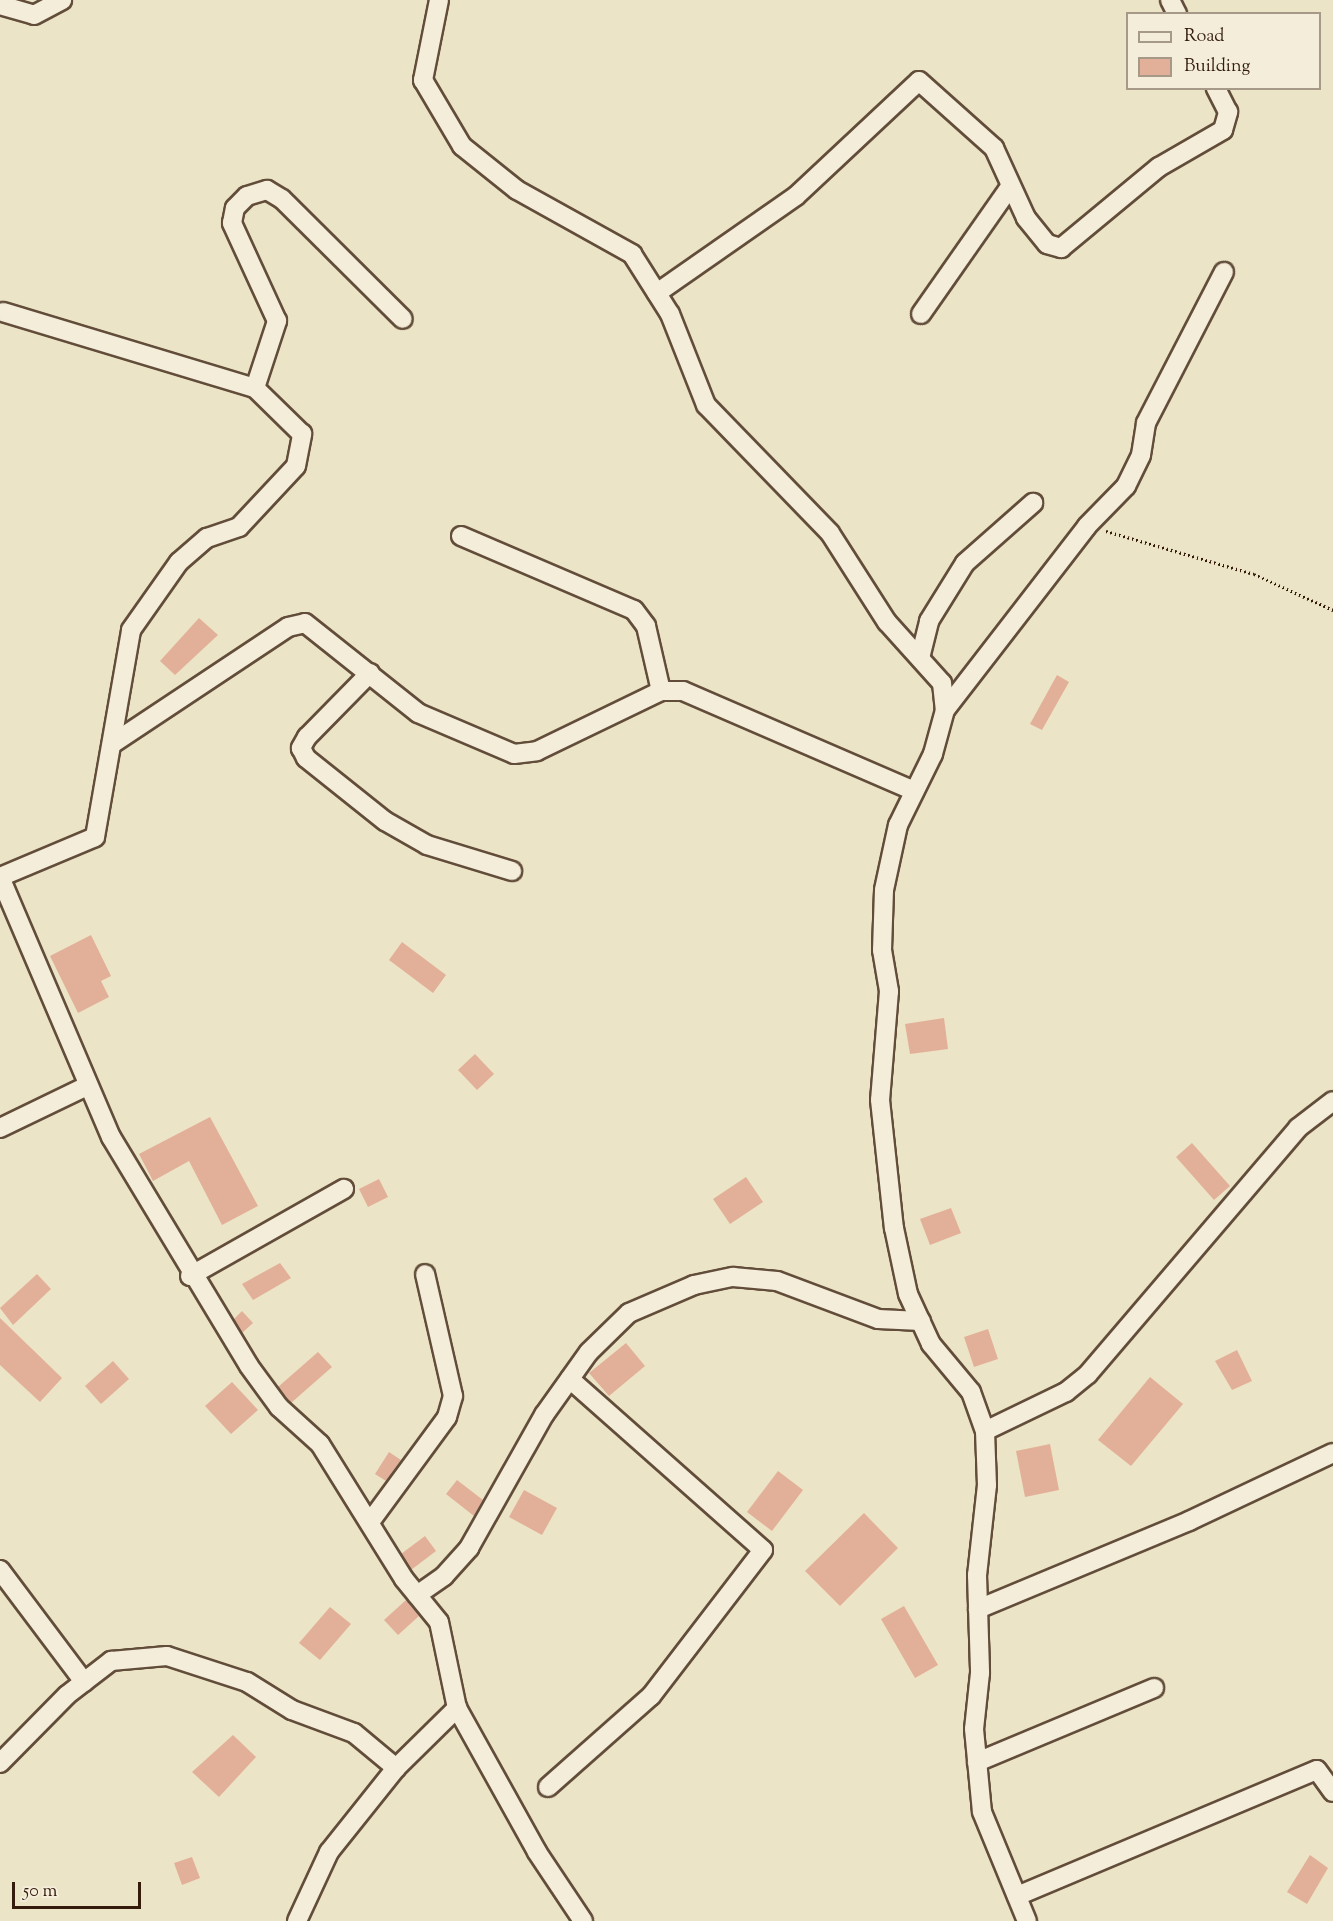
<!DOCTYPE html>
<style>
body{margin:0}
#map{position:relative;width:1333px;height:1921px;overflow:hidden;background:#ece4c6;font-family:"Sorts Mill Goudy",serif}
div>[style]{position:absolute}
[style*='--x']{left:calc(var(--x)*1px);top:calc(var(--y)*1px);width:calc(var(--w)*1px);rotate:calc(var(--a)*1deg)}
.building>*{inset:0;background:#e2b098}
.path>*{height:3px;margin-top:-1.5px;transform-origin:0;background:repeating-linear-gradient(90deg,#341b0c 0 1.5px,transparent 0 4.5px)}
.roads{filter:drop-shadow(2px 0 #624d3a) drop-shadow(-2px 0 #624d3a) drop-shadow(0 2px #624d3a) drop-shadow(0 -2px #624d3a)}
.minor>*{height:18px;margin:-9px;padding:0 9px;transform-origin:9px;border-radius:9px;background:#f3edda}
span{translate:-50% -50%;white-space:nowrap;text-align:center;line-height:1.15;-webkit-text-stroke:6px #f3edda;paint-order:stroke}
.legend{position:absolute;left:1126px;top:12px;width:195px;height:78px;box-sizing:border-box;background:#f3edda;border:2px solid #a79988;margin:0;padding:8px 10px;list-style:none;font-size:18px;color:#341b0c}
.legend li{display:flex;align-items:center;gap:12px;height:30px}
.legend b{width:30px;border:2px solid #a79988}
.scale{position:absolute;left:12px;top:1882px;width:129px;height:27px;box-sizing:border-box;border:3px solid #341b0c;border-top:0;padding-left:8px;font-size:18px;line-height:21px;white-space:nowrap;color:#341b0c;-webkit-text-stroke:4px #f3edda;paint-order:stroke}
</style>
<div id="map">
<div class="building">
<div style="clip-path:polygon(199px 618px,218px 635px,175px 675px,160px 661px)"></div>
<div style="clip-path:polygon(1057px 675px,1069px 682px,1042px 730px,1030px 724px)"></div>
<div style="clip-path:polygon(91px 935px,111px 976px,101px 981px,109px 997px,78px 1013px,50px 956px)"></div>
<div style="clip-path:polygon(402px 942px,446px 975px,433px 993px,389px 960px)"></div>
<div style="clip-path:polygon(944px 1018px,948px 1049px,910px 1054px,905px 1024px)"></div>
<div style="clip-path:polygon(475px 1054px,494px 1074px,477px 1090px,458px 1070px)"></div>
<div style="clip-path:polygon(210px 1117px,258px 1206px,222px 1225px,189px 1161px,153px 1181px,139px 1154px)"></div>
<div style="clip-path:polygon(1192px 1143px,1230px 1186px,1214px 1200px,1176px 1157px)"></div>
<div style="clip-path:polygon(746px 1177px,763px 1202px,730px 1224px,713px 1199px)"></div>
<div style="clip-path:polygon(379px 1179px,388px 1197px,368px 1207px,359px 1189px)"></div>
<div style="clip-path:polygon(951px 1208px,961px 1233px,930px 1245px,920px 1219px)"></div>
<div style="clip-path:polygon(280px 1263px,291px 1278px,253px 1300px,242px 1284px)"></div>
<div style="clip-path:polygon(37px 1274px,51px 1289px,13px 1325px,0 1308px)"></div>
<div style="clip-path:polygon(242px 1311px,253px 1323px,242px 1333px,234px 1319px)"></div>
<div style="clip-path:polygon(0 1318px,62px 1378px,40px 1402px,0 1365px)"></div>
<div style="clip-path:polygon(988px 1329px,998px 1359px,974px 1367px,964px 1337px)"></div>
<div style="clip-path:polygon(626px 1343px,645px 1366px,609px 1396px,589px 1373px)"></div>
<div style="clip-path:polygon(1237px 1350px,1252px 1381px,1232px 1390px,1215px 1361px)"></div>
<div style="clip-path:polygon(318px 1352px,332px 1367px,291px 1403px,278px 1387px)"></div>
<div style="clip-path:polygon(113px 1361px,129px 1379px,101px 1404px,85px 1386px)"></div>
<div style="clip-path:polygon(1150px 1377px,1183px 1404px,1131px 1466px,1098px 1440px)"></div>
<div style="clip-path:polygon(232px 1382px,258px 1410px,231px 1434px,205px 1406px)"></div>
<div style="clip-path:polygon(1050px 1444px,1059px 1490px,1025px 1497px,1016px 1451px)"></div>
<div style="clip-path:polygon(389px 1452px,401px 1460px,386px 1481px,375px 1474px)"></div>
<div style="clip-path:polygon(778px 1471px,803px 1490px,772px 1531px,747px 1512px)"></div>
<div style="clip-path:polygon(457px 1480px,483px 1500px,474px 1516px,446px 1494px)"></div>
<div style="clip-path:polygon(524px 1490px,557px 1508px,542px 1535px,509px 1517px)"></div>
<div style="clip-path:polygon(864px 1513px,898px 1548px,840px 1606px,805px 1571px)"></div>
<div style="clip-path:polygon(425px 1536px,436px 1551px,411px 1570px,401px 1554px)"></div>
<div style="clip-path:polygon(406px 1600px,419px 1616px,398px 1635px,384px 1620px)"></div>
<div style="clip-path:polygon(904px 1606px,938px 1665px,915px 1678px,881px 1619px)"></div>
<div style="clip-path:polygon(330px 1607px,351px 1624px,320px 1660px,299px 1643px)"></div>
<div style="clip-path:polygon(233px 1735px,256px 1757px,219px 1797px,192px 1772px)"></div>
<div style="clip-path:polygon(1310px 1855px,1328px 1868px,1307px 1904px,1287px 1892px)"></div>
<div style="clip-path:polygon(192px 1857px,200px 1878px,182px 1885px,174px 1863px)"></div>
</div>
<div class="path">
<div style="--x:1106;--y:531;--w:154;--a:16.2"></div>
<div style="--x:1254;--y:574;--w:87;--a:24.5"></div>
</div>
<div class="roads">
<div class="minor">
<div style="--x:439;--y:0;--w:82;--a:101.3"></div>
<div style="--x:423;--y:80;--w:77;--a:59.4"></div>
<div style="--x:462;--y:146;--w:70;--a:38.7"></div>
<div style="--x:517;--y:190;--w:132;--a:29.1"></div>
<div style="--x:632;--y:254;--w:71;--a:57.7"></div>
<div style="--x:670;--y:314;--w:98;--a:68.4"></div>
<div style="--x:706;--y:405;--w:178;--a:45.9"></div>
<div style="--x:830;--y:533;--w:106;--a:57.4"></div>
<div style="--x:887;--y:622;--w:82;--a:48"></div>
<div style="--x:942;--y:683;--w:27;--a:84"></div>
<div style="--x:945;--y:710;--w:46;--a:105.3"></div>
<div style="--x:933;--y:754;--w:79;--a:116.2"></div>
<div style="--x:898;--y:825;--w:66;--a:102.2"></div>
<div style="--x:884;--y:890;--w:60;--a:91.9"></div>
<div style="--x:882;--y:950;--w:42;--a:80.3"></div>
<div style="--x:889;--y:991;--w:109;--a:94.7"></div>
<div style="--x:880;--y:1100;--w:129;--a:83.8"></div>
<div style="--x:894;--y:1228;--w:67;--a:78"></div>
<div style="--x:908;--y:1294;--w:55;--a:65.3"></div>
<div style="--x:931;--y:1344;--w:62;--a:50.2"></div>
<div style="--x:971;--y:1392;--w:41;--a:70.3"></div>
<div style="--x:985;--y:1431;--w:54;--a:87.9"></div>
<div style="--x:987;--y:1485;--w:91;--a:96.3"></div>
<div style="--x:977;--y:1575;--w:98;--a:88.2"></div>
<div style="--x:980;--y:1673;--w:56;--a:96.1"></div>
<div style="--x:974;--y:1729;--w:83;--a:84.5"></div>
<div style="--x:982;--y:1812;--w:118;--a:67.6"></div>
<div style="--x:1170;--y:0;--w:16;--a:63"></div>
<div style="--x:0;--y:5;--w:35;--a:16"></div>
<div style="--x:34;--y:15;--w:32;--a:-28"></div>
<div style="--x:657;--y:293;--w:169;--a:-34.9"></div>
<div style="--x:796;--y:196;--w:168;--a:-43.1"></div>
<div style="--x:919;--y:81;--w:101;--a:41.8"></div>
<div style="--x:994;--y:148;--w:77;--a:65.4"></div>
<div style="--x:1026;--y:218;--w:33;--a:51"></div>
<div style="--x:1047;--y:244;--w:15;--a:16"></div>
<div style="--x:1061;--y:248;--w:127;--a:-39.6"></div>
<div style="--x:1159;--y:167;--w:74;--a:-30"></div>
<div style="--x:1223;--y:130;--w:19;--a:-74"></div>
<div style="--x:1228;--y:112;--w:27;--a:-117"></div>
<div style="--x:3;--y:312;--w:263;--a:16.8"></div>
<div style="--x:921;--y:314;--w:155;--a:-55"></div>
<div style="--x:461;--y:536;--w:188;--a:23.2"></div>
<div style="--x:634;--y:610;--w:20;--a:53"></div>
<div style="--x:646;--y:626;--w:67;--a:77"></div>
<div style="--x:921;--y:654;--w:34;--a:-76"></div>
<div style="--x:929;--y:621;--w:68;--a:-58.2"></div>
<div style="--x:965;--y:563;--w:91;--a:-41.4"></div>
<div style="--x:370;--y:673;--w:90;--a:134.5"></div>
<div style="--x:307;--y:737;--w:13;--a:119"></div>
<div style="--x:301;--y:748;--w:11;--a:63"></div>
<div style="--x:306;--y:758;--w:101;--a:38.6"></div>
<div style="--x:385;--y:821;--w:48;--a:29.7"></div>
<div style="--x:427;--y:845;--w:89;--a:17"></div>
<div style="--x:945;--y:710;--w:232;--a:-52.3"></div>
<div style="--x:1087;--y:526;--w:56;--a:-45.7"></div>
<div style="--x:1126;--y:486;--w:34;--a:-64"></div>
<div style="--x:1141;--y:455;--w:32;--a:-81"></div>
<div style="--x:1146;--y:423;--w:170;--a:-62.7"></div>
<div style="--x:112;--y:744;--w:211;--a:-33.6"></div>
<div style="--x:288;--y:627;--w:17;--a:-13"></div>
<div style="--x:305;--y:623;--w:144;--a:38.5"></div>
<div style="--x:418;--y:713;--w:104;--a:23.1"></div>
<div style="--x:514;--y:754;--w:23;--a:-7"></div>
<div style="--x:537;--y:751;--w:138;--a:-25.8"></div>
<div style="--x:661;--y:691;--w:22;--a:0"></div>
<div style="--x:683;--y:691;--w:252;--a:23.4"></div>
<div style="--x:0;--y:877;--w:283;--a:66.9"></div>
<div style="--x:111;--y:1137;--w:267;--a:58.9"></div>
<div style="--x:249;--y:1366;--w:51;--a:53.8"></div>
<div style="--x:279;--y:1407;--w:55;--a:42.1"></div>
<div style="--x:320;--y:1444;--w:159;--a:58.1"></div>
<div style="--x:404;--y:1579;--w:55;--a:50.9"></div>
<div style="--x:439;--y:1622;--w:88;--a:78.2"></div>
<div style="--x:457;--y:1708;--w:165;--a:60.9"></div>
<div style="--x:537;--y:1852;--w:83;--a:56.3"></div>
<div style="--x:0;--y:877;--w:103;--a:-22.8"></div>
<div style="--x:95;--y:837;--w:210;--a:-80.1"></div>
<div style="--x:131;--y:630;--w:83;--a:-54.8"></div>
<div style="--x:179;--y:562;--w:37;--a:-41"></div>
<div style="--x:207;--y:538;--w:34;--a:-19"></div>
<div style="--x:239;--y:527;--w:83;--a:-46.9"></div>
<div style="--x:296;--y:466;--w:33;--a:-79"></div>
<div style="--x:302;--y:434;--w:66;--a:-135.6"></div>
<div style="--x:255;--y:388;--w:71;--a:-71.8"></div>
<div style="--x:277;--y:321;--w:108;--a:-114.7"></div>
<div style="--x:232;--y:223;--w:15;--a:-79"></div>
<div style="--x:235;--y:208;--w:17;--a:-45"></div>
<div style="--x:247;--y:196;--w:21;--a:-17"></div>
<div style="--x:267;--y:190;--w:17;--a:31"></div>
<div style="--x:282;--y:199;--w:170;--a:44.8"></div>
<div style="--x:0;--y:1128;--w:94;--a:-25.8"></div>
<div style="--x:190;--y:1276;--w:177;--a:-29.5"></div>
<div style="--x:985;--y:1431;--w:90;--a:-25.7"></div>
<div style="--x:1066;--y:1392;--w:28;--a:-39"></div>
<div style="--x:1088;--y:1374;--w:323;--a:-49.5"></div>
<div style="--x:1298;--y:1128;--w:44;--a:-37.6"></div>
<div style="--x:370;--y:1522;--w:130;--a:-53.7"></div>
<div style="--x:447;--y:1417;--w:22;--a:-74"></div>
<div style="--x:453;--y:1396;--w:125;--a:-102.9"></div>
<div style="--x:0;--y:1570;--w:140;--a:53.1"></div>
<div style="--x:417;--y:1595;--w:33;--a:-35"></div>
<div style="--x:444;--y:1576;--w:38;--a:-48"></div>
<div style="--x:469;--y:1548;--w:153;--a:-60.6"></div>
<div style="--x:544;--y:1415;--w:77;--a:-54.5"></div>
<div style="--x:589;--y:1352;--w:56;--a:-44.3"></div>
<div style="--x:629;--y:1313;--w:71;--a:-23.3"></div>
<div style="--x:694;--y:1285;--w:40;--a:-12"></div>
<div style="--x:733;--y:1277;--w:44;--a:5.2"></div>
<div style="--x:777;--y:1281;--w:108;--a:20.6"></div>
<div style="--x:878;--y:1319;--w:43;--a:2.7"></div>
<div style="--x:978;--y:1609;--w:229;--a:-22.6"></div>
<div style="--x:1189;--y:1521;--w:159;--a:-25.3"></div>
<div style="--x:977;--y:1762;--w:192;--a:-22.7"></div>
<div style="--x:0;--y:1763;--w:95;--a:-45.4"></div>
<div style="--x:67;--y:1695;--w:56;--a:-37.7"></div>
<div style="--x:111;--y:1661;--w:56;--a:-5.1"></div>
<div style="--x:167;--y:1656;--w:84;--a:18"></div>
<div style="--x:247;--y:1682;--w:53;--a:31.9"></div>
<div style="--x:292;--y:1710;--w:66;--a:20.4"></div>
<div style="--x:354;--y:1733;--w:55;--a:39.8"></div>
<div style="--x:548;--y:1787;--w:137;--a:-41.5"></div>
<div style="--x:651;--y:1696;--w:184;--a:-52.5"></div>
<div style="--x:763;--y:1550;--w:258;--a:-138.5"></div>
<div style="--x:1017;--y:1896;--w:325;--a:-22.8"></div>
<div style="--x:1317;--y:1770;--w:27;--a:54"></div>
<div style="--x:297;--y:1921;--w:76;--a:-65.1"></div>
<div style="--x:329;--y:1852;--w:107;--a:-51.4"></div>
<div style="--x:396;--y:1768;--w:86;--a:-44.5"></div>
</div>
</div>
<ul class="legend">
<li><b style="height:8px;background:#f3edda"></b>Road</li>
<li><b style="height:16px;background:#e2b098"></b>Building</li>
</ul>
<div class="scale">50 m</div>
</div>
